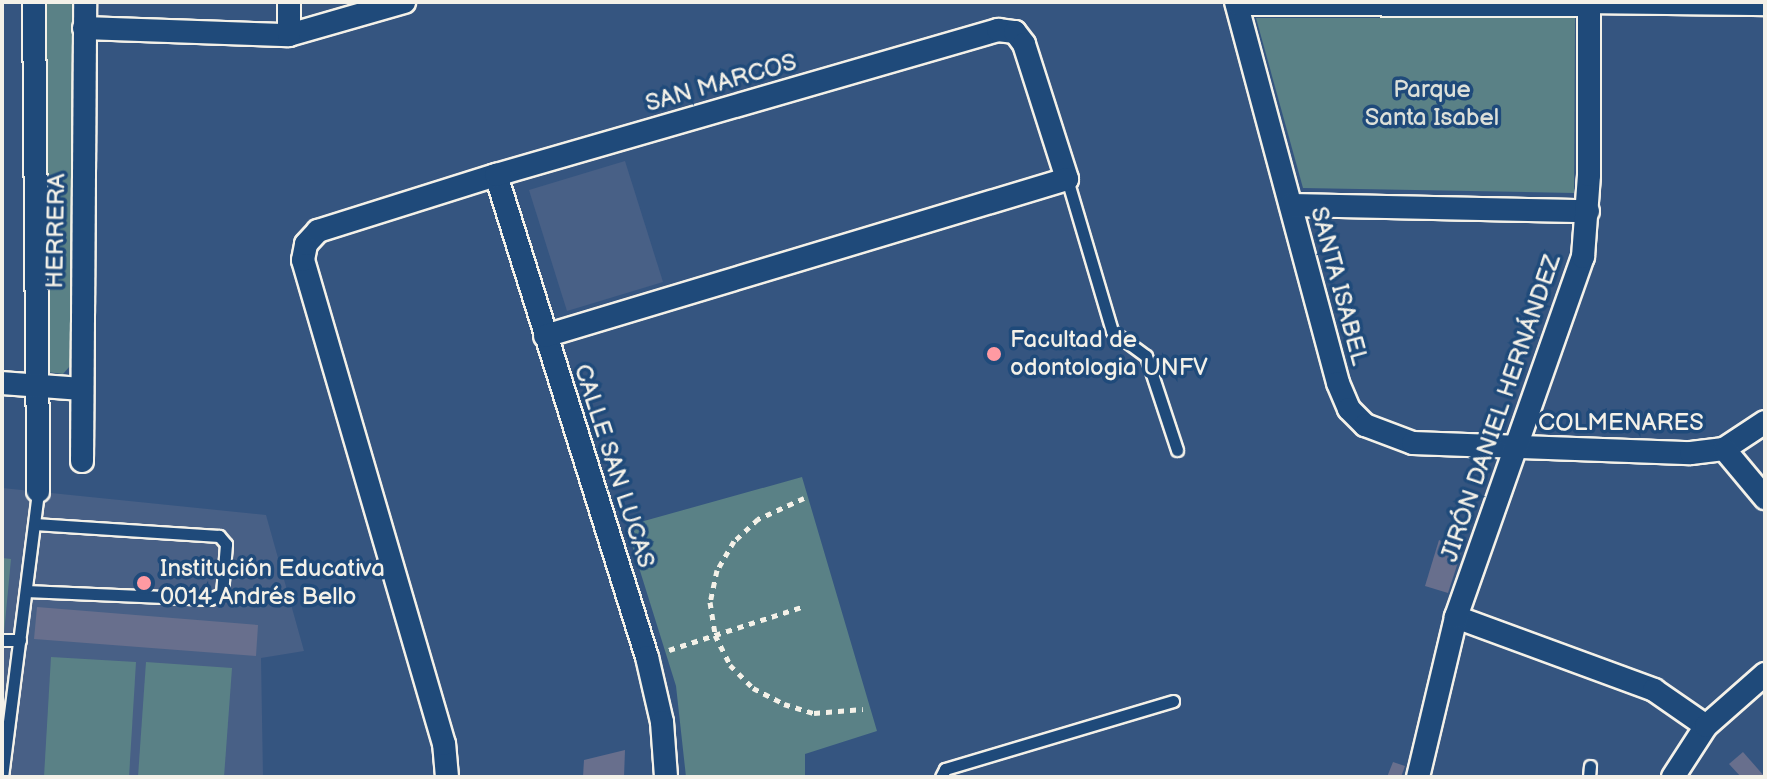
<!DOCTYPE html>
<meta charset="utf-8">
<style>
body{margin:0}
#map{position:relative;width:1767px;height:779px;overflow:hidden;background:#355580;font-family:"Balsamiq Sans",sans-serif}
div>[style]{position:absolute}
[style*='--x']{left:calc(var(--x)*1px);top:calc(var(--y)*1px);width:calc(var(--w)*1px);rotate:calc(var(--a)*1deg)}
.built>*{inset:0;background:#486086}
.green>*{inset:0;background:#5a8186}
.building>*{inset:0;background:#686f8d}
.path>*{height:5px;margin-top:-2.5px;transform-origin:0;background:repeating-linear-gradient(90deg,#f4f1e8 0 6px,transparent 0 12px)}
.roads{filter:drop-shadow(2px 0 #f4f1e8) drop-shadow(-2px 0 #f4f1e8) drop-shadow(0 2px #f4f1e8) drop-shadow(0 -2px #f4f1e8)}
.service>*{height:11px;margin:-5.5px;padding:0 5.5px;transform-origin:5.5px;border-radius:5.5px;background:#1f4a7a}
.pedestrian>*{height:16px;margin:-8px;padding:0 8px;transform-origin:8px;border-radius:8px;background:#1f4a7a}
.minor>*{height:22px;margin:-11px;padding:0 11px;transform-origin:11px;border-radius:11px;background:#1f4a7a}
.dots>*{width:22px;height:22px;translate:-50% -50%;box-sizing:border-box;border:4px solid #1f4a7a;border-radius:50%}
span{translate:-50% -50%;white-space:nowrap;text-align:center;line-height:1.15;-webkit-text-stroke:7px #1f4a7a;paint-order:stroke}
.street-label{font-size:24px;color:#f4f1e8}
.park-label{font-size:24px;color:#dde0d9}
.poi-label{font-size:24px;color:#f4f1e8}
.left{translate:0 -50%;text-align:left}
.frame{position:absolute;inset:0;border:4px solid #f4f1e8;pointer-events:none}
</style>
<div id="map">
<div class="built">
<div style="clip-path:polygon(625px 161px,663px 282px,567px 311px,529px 190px)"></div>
<div style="clip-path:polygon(2px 488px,266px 515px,304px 651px,261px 658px,263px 777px,2px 777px)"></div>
</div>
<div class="green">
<div style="clip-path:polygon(40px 2px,75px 2px,70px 366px,63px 374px,47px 372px)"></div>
<div style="clip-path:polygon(1256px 18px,1575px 18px,1574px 193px,1303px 188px)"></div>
<div style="clip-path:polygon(802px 477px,877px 731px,805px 754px,805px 777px,686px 777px,676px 686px,626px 526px)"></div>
<div style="clip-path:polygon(2px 558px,11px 559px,4px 633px,2px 633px)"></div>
<div style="clip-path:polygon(51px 657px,136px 662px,129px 777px,44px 777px)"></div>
<div style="clip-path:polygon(146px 662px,232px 668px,224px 777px,138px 777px)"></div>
</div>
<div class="building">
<div style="clip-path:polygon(1439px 540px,1462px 550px,1448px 593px,1425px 586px)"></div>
<div style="clip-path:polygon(37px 607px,258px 625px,256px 656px,34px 639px)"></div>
<div style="clip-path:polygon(625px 750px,624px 777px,583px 777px,584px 760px)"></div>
<div style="clip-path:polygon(1743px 752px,1765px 777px,1741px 777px,1729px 764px)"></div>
<div style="clip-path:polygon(1393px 762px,1405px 766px,1401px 777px,1387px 777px)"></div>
</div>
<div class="path">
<div style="--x:804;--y:498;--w:51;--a:155.5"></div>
<div style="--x:758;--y:519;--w:33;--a:137"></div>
<div style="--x:734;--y:541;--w:34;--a:120"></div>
<div style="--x:717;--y:570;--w:33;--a:102"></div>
<div style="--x:710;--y:602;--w:33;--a:81"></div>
<div style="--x:715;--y:635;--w:34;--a:63"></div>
<div style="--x:730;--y:665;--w:33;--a:45"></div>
<div style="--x:753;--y:688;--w:35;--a:27"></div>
<div style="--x:784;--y:704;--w:31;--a:17"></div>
<div style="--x:814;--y:713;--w:49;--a:-4.7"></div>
<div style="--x:669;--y:650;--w:139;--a:-18"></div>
</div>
<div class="roads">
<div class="service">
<div style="--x:1067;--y:179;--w:159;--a:73.5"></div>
<div style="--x:1112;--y:331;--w:42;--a:36.3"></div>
<div style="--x:1146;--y:356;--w:99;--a:71.7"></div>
<div style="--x:26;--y:591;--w:184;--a:2.5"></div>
<div style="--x:210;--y:599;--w:13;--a:-23"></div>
<div style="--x:222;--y:594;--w:50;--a:-85.4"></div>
<div style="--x:226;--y:544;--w:11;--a:-131"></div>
<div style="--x:219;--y:536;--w:185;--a:-176.3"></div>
<div style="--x:2;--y:640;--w:18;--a:0"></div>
<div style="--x:2;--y:777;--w:288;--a:-82.8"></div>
<div style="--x:941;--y:777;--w:9;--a:-63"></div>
<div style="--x:945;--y:769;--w:238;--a:-16.6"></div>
<div style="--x:1589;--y:777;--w:11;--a:-85"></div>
</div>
<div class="pedestrian">
<div style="--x:1589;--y:5;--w:176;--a:0.7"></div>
</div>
<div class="minor">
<div style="--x:34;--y:2;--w:489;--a:89.5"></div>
<div style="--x:1236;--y:2;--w:394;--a:75"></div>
<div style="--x:1338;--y:383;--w:28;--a:67"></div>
<div style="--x:1349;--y:409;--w:23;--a:45"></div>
<div style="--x:1365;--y:425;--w:51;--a:20.6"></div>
<div style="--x:1413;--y:443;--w:278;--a:2.1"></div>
<div style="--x:1691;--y:453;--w:33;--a:-7"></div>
<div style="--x:1724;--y:449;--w:49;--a:-33.4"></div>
<div style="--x:1237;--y:4;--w:352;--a:0.2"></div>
<div style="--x:84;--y:28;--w:205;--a:2"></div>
<div style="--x:289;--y:35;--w:120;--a:-16"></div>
<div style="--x:289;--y:35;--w:33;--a:-90"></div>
<div style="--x:496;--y:175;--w:505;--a:72.61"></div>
<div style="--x:647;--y:657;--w:67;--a:77"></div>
<div style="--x:662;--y:722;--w:55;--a:85.8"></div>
<div style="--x:1291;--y:205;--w:297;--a:1.2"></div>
<div style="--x:2;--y:383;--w:79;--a:4.3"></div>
<div style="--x:1724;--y:449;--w:64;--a:50.1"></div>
<div style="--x:82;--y:461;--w:459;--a:-89.6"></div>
<div style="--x:1456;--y:617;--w:211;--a:20.2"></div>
<div style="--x:1654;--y:690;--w:63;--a:34.7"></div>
<div style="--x:447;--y:777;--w:33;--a:-95"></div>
<div style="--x:444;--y:744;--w:504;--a:-106.24"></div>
<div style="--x:303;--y:260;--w:16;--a:-79"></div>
<div style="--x:306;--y:244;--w:18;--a:-47"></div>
<div style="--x:318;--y:231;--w:187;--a:-17.5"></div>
<div style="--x:496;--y:175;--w:523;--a:-16.11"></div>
<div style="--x:998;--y:30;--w:17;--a:7"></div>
<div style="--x:1015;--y:32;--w:15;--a:53"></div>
<div style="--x:1024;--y:44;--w:142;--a:72.3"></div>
<div style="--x:1067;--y:179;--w:545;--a:163.26"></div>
<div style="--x:1418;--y:777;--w:164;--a:-76.6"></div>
<div style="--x:1456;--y:617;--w:382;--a:-70.6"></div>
<div style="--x:1583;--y:257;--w:82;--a:-85.8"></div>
<div style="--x:1589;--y:175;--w:173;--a:-90"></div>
<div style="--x:1673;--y:777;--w:61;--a:-57.1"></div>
<div style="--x:1706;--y:726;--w:79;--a:-41.4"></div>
</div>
</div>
<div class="dots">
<div style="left:994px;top:354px;background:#ff9aa2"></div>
<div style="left:144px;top:583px;background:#ff9aa2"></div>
</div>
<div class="street-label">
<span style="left:721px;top:83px;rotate:-16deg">SAN MARCOS</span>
<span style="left:56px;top:231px;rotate:-89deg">HERRERA</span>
<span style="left:1339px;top:286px;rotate:75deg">SANTA ISABEL</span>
<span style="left:1501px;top:408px;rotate:-71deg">JIRÓN DANIEL HERNÁNDEZ</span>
<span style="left:1621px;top:423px">COLMENARES</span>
<span style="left:614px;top:466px;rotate:72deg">CALLE SAN LUCAS</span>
</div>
<div class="park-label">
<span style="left:1432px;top:104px">Parque<br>Santa Isabel</span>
</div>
<div class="poi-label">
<span class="left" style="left:1010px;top:354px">Facultad de<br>odontologia UNFV</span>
<span class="left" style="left:160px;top:583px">Institución Educativa<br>0014 Andrés Bello</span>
</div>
<div class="frame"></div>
</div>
